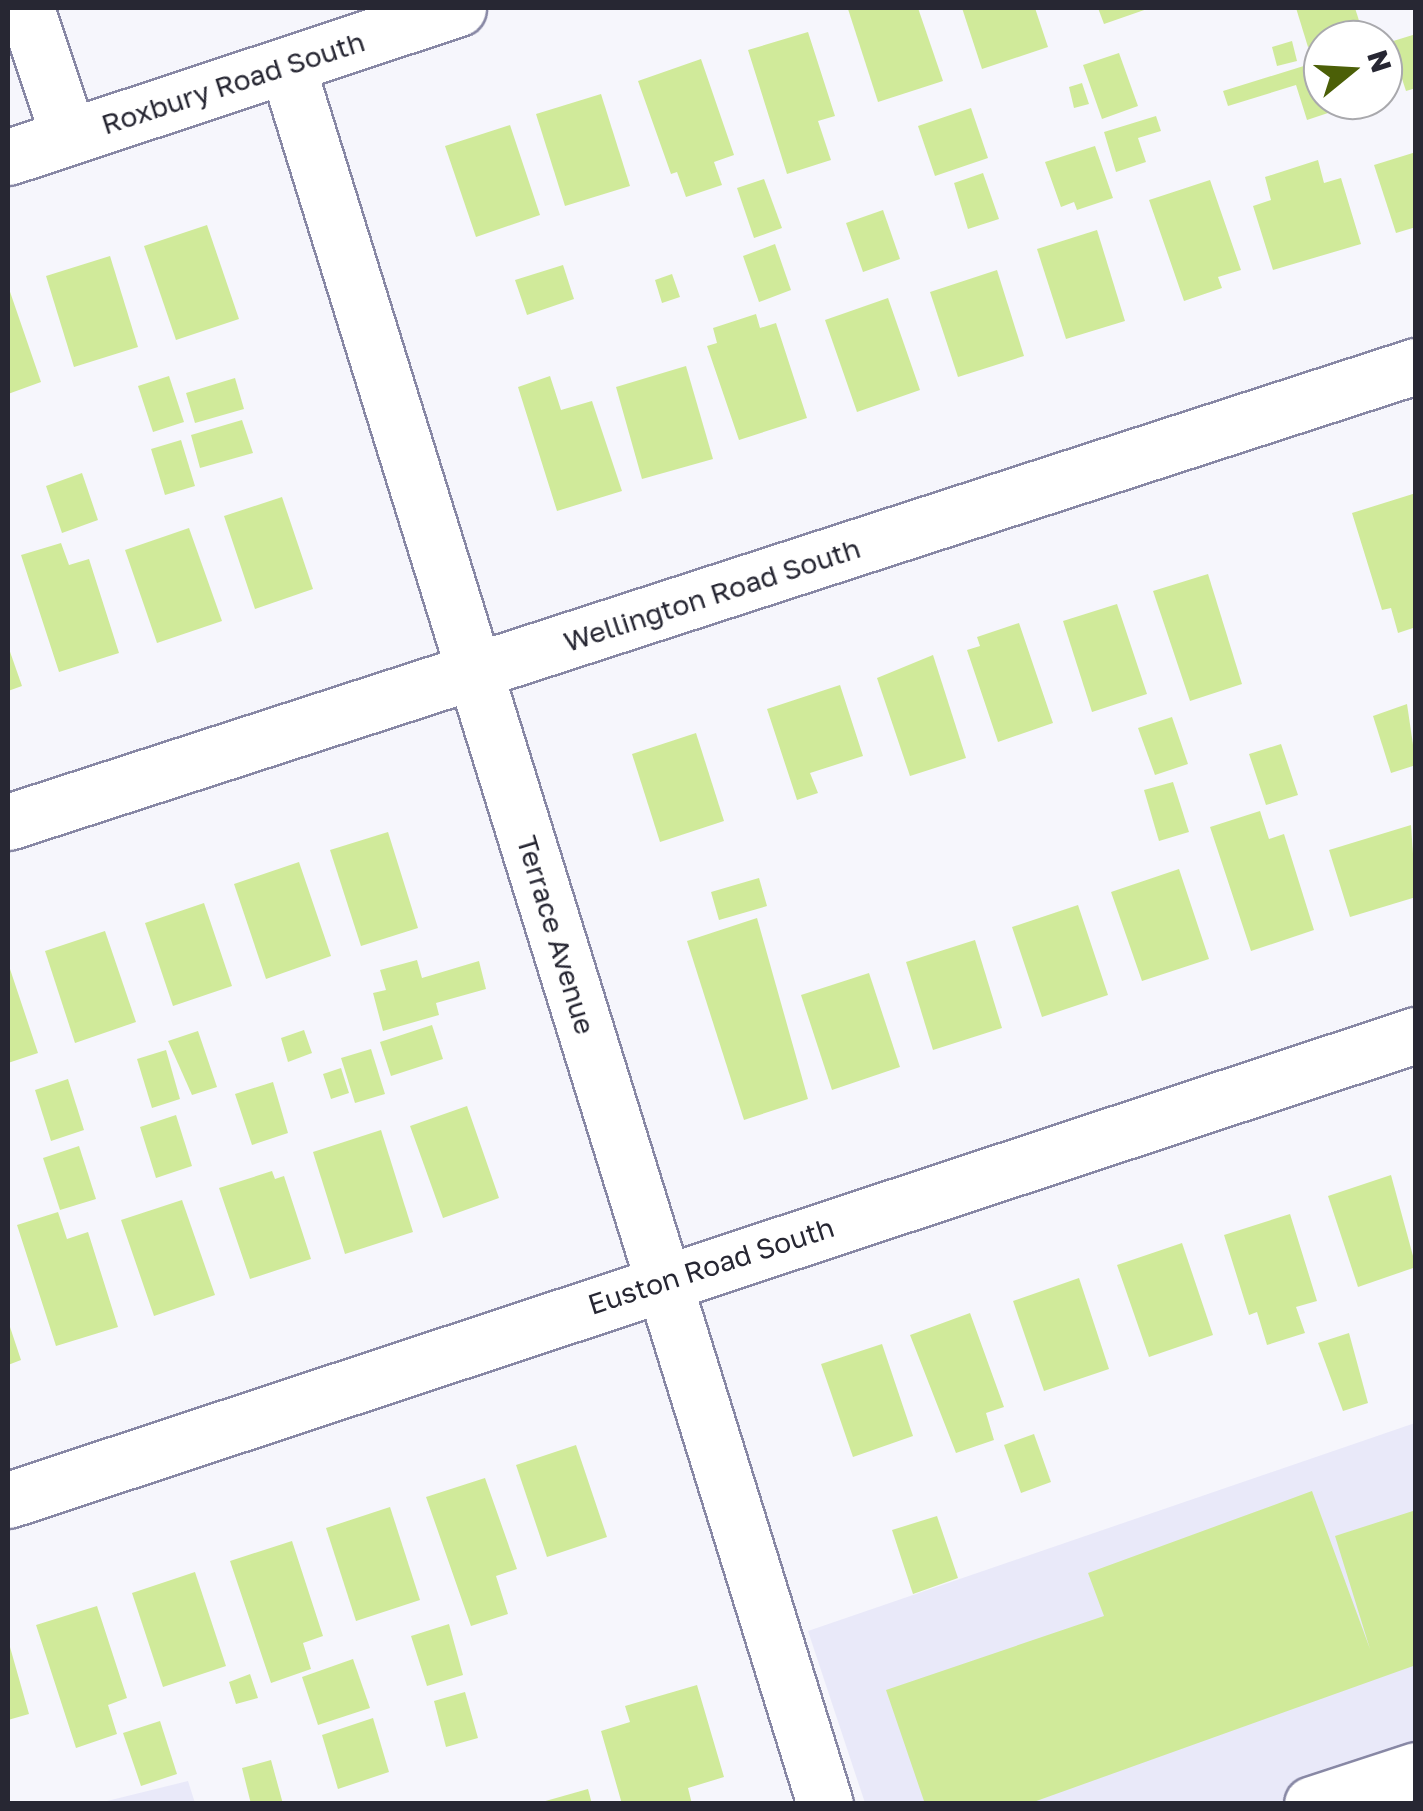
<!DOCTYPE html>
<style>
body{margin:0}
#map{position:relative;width:1423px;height:1811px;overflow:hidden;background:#f6f6fc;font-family:"Golos Text",sans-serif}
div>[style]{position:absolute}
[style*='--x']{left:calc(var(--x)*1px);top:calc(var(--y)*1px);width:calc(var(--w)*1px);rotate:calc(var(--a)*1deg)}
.built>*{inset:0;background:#e9e9f9}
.building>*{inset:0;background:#d0ea9a}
.roads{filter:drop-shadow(2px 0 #8888a5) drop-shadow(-2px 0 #8888a5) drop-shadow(0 2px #8888a5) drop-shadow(0 -2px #8888a5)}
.minor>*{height:55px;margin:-27.5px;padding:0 27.5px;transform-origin:27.5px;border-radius:27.5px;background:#fff}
.major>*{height:55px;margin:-27.5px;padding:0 27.5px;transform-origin:27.5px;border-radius:27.5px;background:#fff}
span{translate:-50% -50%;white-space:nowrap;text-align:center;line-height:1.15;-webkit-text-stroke:10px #fff;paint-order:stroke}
.street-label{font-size:28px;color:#272733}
.frame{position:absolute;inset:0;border:10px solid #272733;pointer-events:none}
.north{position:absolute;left:1303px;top:20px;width:100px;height:100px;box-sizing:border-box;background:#fff;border:2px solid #a9a9ad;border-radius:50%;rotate:72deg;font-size:28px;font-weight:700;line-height:40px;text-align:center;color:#272733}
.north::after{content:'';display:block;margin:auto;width:35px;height:45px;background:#4b5f07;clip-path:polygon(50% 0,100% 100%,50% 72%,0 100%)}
</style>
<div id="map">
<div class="built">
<div style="clip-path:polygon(1415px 1423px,1415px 1803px,865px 1803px,808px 1631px)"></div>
<div style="clip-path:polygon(188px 1781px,195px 1803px,99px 1803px)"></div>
</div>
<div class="building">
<div style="clip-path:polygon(918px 8px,943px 81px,878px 102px,848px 9px)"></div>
<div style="clip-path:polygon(962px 8px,1035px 8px,1048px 47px,982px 69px)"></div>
<div style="clip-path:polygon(1098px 8px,1150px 8px,1104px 24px)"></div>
<div style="clip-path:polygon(1296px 8px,1355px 8px,1362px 30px,1308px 47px)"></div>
<div style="clip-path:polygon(808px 32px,835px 116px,818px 121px,831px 160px,787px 174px,748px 50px)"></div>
<div style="clip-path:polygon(1416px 34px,1416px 88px,1406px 91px,1390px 42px)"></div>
<div style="clip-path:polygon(1292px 41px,1297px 61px,1277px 66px,1272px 47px)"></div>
<div style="clip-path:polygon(1119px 53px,1138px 106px,1102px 119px,1083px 65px)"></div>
<div style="clip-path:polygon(701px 59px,734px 155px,714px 162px,722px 185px,686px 197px,677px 172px,671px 174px,638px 81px)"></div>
<div style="clip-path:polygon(1323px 60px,1323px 100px,1337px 100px,1340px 109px,1307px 120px,1296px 85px,1228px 106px,1223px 91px)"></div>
<div style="clip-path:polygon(1082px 83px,1089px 104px,1074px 108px,1069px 87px)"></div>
<div style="clip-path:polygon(601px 94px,630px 186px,565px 206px,536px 114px)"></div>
<div style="clip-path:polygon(971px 108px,988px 158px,935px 176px,918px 126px)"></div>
<div style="clip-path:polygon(1156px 116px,1161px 131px,1138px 138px,1146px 162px,1116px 172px,1104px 132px)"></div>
<div style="clip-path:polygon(510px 125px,540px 215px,476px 237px,445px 146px)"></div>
<div style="clip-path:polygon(1095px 146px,1113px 198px,1077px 210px,1074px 202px,1061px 207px,1045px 162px)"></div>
<div style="clip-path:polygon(1416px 152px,1416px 227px,1396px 233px,1374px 165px)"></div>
<div style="clip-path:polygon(1318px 160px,1324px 183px,1341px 178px,1361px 244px,1273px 270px,1253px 206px,1271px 200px,1265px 177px)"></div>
<div style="clip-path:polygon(983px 173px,999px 219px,968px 229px,954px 183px)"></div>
<div style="clip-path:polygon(764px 179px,782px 228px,754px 238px,737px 188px)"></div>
<div style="clip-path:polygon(1210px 180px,1241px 270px,1218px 277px,1222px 288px,1184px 301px,1149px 200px)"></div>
<div style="clip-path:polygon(883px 210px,900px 259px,863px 272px,846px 223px)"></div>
<div style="clip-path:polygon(207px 225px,239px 319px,176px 340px,144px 246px)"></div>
<div style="clip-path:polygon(1097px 230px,1125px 321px,1066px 339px,1037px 249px)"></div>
<div style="clip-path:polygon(775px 244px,791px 290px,759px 302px,743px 256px)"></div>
<div style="clip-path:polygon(110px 256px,138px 347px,74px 367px,46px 276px)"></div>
<div style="clip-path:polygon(563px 265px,574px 299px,527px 315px,515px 280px)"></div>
<div style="clip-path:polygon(997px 270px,1024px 356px,958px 377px,930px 292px)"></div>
<div style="clip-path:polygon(672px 274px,680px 297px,662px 303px,655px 280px)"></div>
<div style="clip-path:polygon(8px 286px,41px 382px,8px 394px)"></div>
<div style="clip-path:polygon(888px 298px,920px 390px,857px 412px,825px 320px)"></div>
<div style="clip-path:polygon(756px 314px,760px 328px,776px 323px,807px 418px,739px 440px,707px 346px,717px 343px,713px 328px)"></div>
<div style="clip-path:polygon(686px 366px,713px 459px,642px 479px,616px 387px)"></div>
<div style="clip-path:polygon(169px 376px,184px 422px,153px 432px,138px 386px)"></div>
<div style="clip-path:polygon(550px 376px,561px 410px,592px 401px,622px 491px,557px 511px,518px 387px)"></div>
<div style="clip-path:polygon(235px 378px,244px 409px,195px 423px,186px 393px)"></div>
<div style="clip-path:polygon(242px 420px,253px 453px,200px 468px,191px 435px)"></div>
<div style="clip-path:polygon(181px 440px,195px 486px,165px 495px,151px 449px)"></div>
<div style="clip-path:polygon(82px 473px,98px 520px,62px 533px,46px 486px)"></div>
<div style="clip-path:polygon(1416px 493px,1416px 627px,1398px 633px,1391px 608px,1382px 610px,1352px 513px)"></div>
<div style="clip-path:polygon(282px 497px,313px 589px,255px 609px,224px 516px)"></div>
<div style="clip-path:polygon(189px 528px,222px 621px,157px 643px,125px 550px)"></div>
<div style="clip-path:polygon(61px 543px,69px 565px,89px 559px,119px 653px,59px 672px,21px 555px)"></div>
<div style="clip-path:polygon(1208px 574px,1242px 684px,1190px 701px,1153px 591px)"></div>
<div style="clip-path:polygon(1117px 604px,1147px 694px,1092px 712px,1063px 621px)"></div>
<div style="clip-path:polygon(1019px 623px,1053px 723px,998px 742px,967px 650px,980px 646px,977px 637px)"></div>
<div style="clip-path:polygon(8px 646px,22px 686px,8px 691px)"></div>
<div style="clip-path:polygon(933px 655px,966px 758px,910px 776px,877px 678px)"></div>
<div style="clip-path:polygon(840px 685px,863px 756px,810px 773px,818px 793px,797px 800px,767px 709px)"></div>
<div style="clip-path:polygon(1407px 704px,1416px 765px,1391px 773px,1373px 716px)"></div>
<div style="clip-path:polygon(1172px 717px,1188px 764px,1155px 775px,1138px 728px)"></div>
<div style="clip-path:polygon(696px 733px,724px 821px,660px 842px,632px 754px)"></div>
<div style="clip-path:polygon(1281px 744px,1298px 795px,1266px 805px,1249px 754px)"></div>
<div style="clip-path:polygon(1173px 782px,1189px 832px,1159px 841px,1144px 790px)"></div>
<div style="clip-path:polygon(1260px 811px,1269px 839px,1284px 834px,1314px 930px,1251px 951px,1210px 827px)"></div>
<div style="clip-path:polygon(1411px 825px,1416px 897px,1350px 917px,1329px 850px)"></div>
<div style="clip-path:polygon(388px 832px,418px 928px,361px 946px,330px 850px)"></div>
<div style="clip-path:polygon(299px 862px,331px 956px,266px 979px,234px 884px)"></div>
<div style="clip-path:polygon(1179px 869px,1209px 959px,1142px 981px,1111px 892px)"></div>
<div style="clip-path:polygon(759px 878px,767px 906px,719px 920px,711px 892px)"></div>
<div style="clip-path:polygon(204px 903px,232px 986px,173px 1006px,145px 923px)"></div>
<div style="clip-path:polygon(1078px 905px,1108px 995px,1042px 1017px,1012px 927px)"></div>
<div style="clip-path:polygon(757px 918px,808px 1099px,744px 1120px,687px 941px)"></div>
<div style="clip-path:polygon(105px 931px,136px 1022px,75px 1043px,45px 951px)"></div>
<div style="clip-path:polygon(975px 940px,1002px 1028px,933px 1050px,906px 962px)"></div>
<div style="clip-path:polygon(417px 960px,422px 978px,479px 961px,486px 989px,436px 1003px,439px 1015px,383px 1031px,373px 993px,386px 990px,380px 970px)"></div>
<div style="clip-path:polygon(8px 963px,38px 1053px,8px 1063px)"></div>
<div style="clip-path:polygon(869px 973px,900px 1067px,832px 1090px,801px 995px)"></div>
<div style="clip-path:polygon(432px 1025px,443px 1059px,391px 1076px,380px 1042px)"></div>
<div style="clip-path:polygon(304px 1030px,312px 1053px,288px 1062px,281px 1038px)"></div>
<div style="clip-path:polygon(198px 1031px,217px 1087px,192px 1095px,168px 1041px)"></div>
<div style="clip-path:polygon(371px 1049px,385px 1094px,355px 1103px,341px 1058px)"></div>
<div style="clip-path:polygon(166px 1050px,180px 1099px,152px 1108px,137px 1059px)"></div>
<div style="clip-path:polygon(341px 1068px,349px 1093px,331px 1099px,323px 1074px)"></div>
<div style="clip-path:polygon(68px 1079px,84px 1130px,51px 1141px,35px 1090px)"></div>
<div style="clip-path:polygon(273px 1082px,288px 1133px,252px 1145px,235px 1094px)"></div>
<div style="clip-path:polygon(467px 1106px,499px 1198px,443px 1218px,410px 1126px)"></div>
<div style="clip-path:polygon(176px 1115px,192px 1166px,156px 1178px,140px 1127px)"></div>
<div style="clip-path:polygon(381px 1130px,413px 1232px,345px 1254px,313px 1152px)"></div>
<div style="clip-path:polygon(79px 1146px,96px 1199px,60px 1210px,43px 1158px)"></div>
<div style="clip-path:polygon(272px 1171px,275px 1179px,284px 1176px,311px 1259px,250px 1279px,219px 1188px)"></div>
<div style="clip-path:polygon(1391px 1175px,1416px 1267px,1358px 1287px,1328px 1196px)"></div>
<div style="clip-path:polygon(182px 1200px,215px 1295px,154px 1316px,121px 1220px)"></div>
<div style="clip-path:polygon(58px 1212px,67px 1239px,88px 1232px,118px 1327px,56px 1346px,17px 1225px)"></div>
<div style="clip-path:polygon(1290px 1214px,1317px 1301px,1296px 1307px,1305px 1333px,1267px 1345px,1257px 1312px,1249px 1315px,1224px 1235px)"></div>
<div style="clip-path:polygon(1182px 1243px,1213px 1335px,1149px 1357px,1117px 1265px)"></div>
<div style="clip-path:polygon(1079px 1278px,1109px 1369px,1044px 1391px,1013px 1301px)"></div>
<div style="clip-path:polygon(970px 1313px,1004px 1407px,986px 1413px,994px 1440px,956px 1453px,910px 1335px)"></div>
<div style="clip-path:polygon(8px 1321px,21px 1360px,8px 1365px)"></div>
<div style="clip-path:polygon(1349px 1333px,1368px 1403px,1343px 1411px,1318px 1343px)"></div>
<div style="clip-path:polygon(882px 1344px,913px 1436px,853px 1457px,821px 1364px)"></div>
<div style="clip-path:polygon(1034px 1434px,1051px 1482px,1021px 1493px,1004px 1445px)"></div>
<div style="clip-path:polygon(576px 1445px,607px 1537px,547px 1557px,516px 1465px)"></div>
<div style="clip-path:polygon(485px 1478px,517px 1569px,496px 1576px,508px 1614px,471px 1626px,426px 1497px)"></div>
<div style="clip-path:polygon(1312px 1491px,1370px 1649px,1335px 1536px,1416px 1510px,1416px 1665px,1028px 1804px,925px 1804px,886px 1690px,1104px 1616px,1088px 1573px)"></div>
<div style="clip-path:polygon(390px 1507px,420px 1600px,356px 1621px,326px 1528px)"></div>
<div style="clip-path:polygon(937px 1516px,958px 1578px,913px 1594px,892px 1530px)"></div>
<div style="clip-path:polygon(292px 1541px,323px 1636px,303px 1643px,311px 1669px,271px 1683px,230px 1561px)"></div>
<div style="clip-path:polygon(195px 1572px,226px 1666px,163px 1687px,132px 1593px)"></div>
<div style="clip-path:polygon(97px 1606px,127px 1698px,108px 1705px,117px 1734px,76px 1748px,36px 1625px)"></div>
<div style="clip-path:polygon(449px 1624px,463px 1675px,427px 1686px,411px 1636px)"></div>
<div style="clip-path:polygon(8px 1640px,29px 1714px,8px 1720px)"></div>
<div style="clip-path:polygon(353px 1659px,370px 1708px,318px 1725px,302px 1677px)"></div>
<div style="clip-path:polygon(250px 1674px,258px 1698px,236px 1704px,229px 1682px)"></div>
<div style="clip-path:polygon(697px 1685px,724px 1777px,688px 1788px,692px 1804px,622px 1804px,601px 1731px,630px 1722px,625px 1706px)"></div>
<div style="clip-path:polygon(465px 1692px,478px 1738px,446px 1747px,434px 1701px)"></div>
<div style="clip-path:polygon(373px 1718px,389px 1772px,338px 1789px,322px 1735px)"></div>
<div style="clip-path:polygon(160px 1721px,177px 1774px,141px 1786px,123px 1733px)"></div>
<div style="clip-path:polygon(271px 1760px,283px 1804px,251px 1804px,242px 1768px)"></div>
<div style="clip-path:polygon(588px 1789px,592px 1804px,542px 1804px,542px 1802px)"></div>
</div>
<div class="roads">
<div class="minor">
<div style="--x:26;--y:8;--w:136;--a:71.6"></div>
<div style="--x:287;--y:66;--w:1819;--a:72.8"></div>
<div style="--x:8;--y:157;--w:474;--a:-18.3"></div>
<div style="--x:8;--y:822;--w:1480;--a:-17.95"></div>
<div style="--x:8;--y:1500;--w:1483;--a:-18.28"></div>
</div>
<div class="major">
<div style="--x:1312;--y:1804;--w:109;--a:-18.1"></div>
</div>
</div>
<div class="street-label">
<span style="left:233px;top:83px;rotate:-18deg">Roxbury Road South</span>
<span style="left:712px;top:595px;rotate:-18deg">Wellington Road South</span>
<span style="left:556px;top:935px;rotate:73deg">Terrace Avenue</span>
<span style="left:711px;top:1266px;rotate:-18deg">Euston Road South</span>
</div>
<div class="frame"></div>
<div class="north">N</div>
</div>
